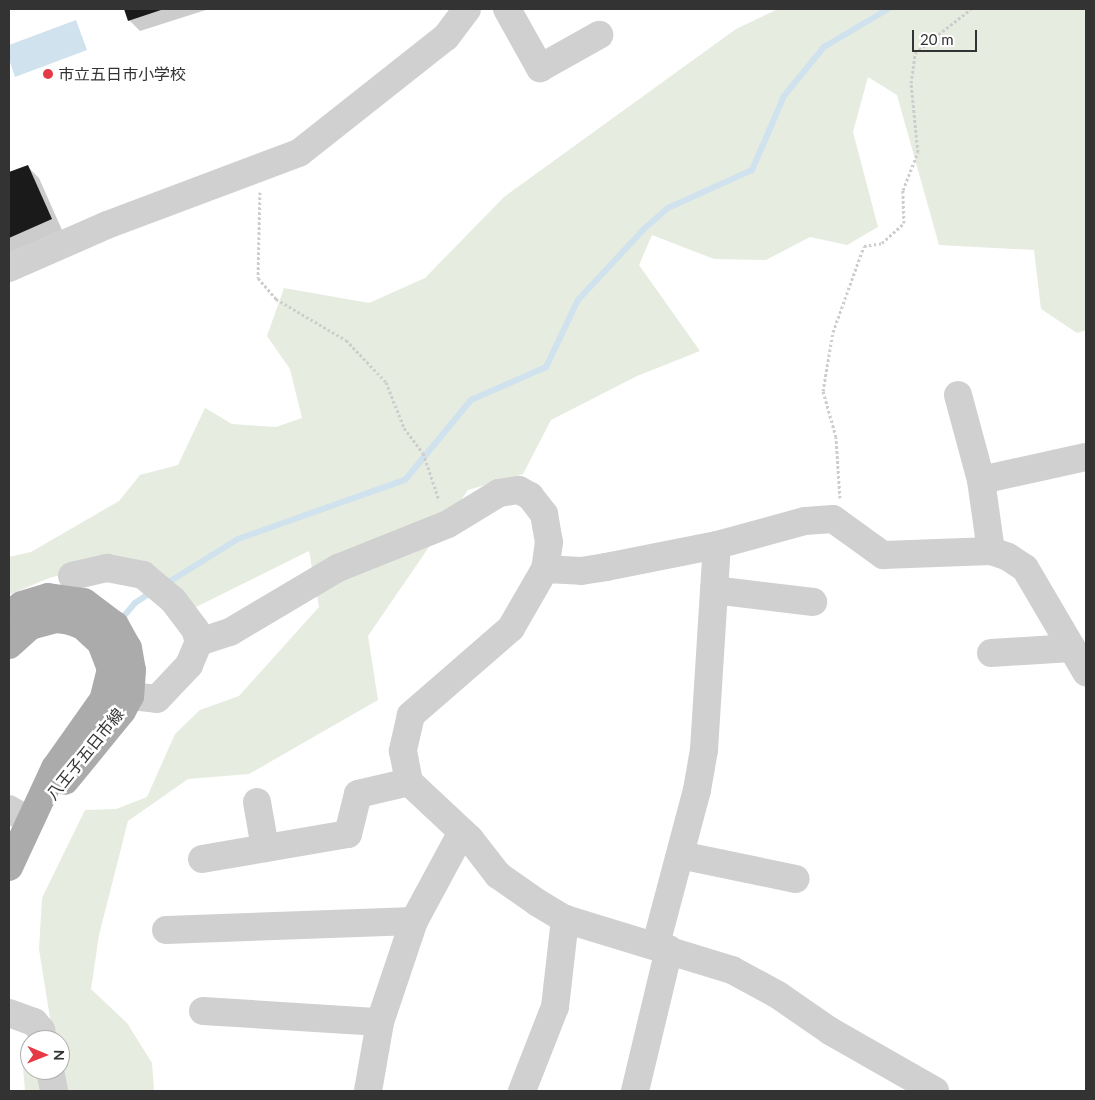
<!DOCTYPE html>
<meta charset="utf-8">
<style>
body{margin:0}
#map{position:relative;width:1095px;height:1100px;overflow:hidden;background:#fff;font-family:Lato,"Noto Sans JP",sans-serif}
div>[style]{position:absolute}
[style*='--x']{left:calc(var(--x)*1px);top:calc(var(--y)*1px);width:calc(var(--w)*1px);rotate:calc(var(--a)*1deg)}
.green>*{inset:0;background:#e6ecdf}
.water>*{inset:0;background:#cfe2ee}
.shadow>*{inset:0;background:#0003}
.stream>*{height:6px;margin:-3px;padding:0 3px;transform-origin:3px;border-radius:3px;background:#cfe2ee}
.building>*{inset:0;background:#1a1a1a}
.path>*{height:3px;margin-top:-1.5px;transform-origin:0;background:repeating-linear-gradient(90deg,#cdcdcd 0 2.5px,transparent 0 5px)}
.minor>*{height:28px;margin:-14px;padding:0 14px;transform-origin:14px;border-radius:14px;background:#d0d0d0}
.major>*{height:28px;margin:-14px;padding:0 14px;transform-origin:14px;border-radius:14px;background:#ababab}
.dots>*{width:14px;height:14px;translate:-50% -50%;box-sizing:border-box;border:2px solid #fff;border-radius:50%}
span{translate:-50% -50%;white-space:nowrap;text-align:center;line-height:1.15;-webkit-text-stroke:5px #fff;paint-order:stroke}
.poi-label{font-size:16px;color:#333}
.left{translate:0 -50%;text-align:left}
.street-label{font-size:16px;color:#333}
.frame{position:absolute;inset:0;border:10px solid #333;pointer-events:none}
.north{position:absolute;left:20px;top:1030px;width:50px;height:50px;box-sizing:border-box;background:#fff;border:1px solid #adadad;border-radius:50%;rotate:91deg;font-size:14px;font-weight:700;line-height:20px;text-align:center;color:#333}
.north::after{content:'';display:block;margin:auto;width:18px;height:22px;background:#e63946;clip-path:polygon(50% 0,100% 100%,50% 72%,0 100%)}
.scale{position:absolute;left:912px;top:30px;width:65px;height:22px;box-sizing:border-box;border:2px solid #333;border-top:0;padding-left:6px;font-size:15px;line-height:18px;white-space:nowrap;color:#333;-webkit-text-stroke:4px #fff;paint-order:stroke}
</style>
<div id="map">
<div class="green">
<div style="clip-path:polygon(778px 9px,1086px 9px,1086px 330px,1077px 333px,1041px 309px,1034px 250px,939px 245px,897px 95px,868px 77px,853px 132px,878px 227px,847px 245px,810px 237px,766px 260px,714px 259px,652px 235px,639px 265px,700px 351px,637px 376px,551px 420px,523px 474px,468px 490px,368px 636px,378px 700px,249px 774px,188px 779px,128px 821px,99px 935px,91px 989px,127px 1023px,152px 1063px,154px 1091px,25px 1091px,23px 1067px,30px 1055px,30px 1070px,60px 1070px,60px 1040px,38px 1040px,50px 1018px,39px 949px,42px 898px,85px 810px,116px 809px,147px 797px,175px 734px,200px 710px,239px 696px,319px 607px,309px 551px,194px 608px,102px 564px,49px 578px,9px 595px,9px 557px,31px 552px,119px 501px,140px 475px,178px 465px,205px 408px,232px 424px,276px 427px,302px 418px,290px 369px,267px 336px,284px 288px,369px 303px,425px 278px,504px 197px,736px 29px)"></div>
</div>
<div class="water">
<div style="clip-path:polygon(76px 20px,87px 50px,15px 77px,9px 59px,9px 45px)"></div>
</div>
<div class="shadow">
<div style="clip-path:polygon(125px 9px,209px 9px,140px 31px,129px 20px)"></div>
<div style="clip-path:polygon(28px 167px,39px 178px,62px 230px,9px 253px,9px 174px)"></div>
</div>
<div class="stream">
<div style="--x:164;--y:585;--w:87;--a:-31.9"></div>
<div style="--x:238;--y:539;--w:177;--a:-19.5"></div>
<div style="--x:405;--y:480;--w:104;--a:-50.5"></div>
<div style="--x:471;--y:400;--w:82;--a:-23.7"></div>
<div style="--x:546;--y:367;--w:74;--a:-64.5"></div>
<div style="--x:578;--y:300;--w:98;--a:-47.1"></div>
<div style="--x:645;--y:228;--w:30;--a:-41"></div>
<div style="--x:668;--y:208;--w:92;--a:-24.3"></div>
<div style="--x:752;--y:170;--w:81;--a:-66.6"></div>
<div style="--x:784;--y:96;--w:63;--a:-50.8"></div>
<div style="--x:824;--y:47;--w:74;--a:-30.7"></div>
<div style="--x:124;--y:616;--w:17;--a:-50"></div>
<div style="--x:135;--y:603;--w:22;--a:-34"></div>
</div>
<div class="building">
<div style="clip-path:polygon(124px 9px,164px 9px,128px 21px)"></div>
<div style="clip-path:polygon(28px 165px,52px 219px,9px 238px,9px 172px)"></div>
</div>
<div class="path">
<div style="--x:260;--y:192;--w:86;--a:91.3"></div>
<div style="--x:258;--y:278;--w:28;--a:49"></div>
<div style="--x:276;--y:299;--w:81;--a:30.4"></div>
<div style="--x:346;--y:340;--w:58;--a:46.4"></div>
<div style="--x:386;--y:382;--w:49;--a:68.6"></div>
<div style="--x:404;--y:428;--w:31;--a:53"></div>
<div style="--x:423;--y:453;--w:50;--a:71.2"></div>
<div style="--x:840;--y:498;--w:61;--a:-93.8"></div>
<div style="--x:836;--y:437;--w:48;--a:-105.8"></div>
<div style="--x:823;--y:391;--w:60;--a:-80.4"></div>
<div style="--x:833;--y:332;--w:91;--a:-70.2"></div>
<div style="--x:864;--y:246;--w:18;--a:-9"></div>
<div style="--x:882;--y:243;--w:30;--a:-42"></div>
<div style="--x:904;--y:223;--w:33;--a:-92"></div>
<div style="--x:903;--y:190;--w:41;--a:-68.5"></div>
<div style="--x:918;--y:152;--w:69;--a:-95.8"></div>
<div style="--x:911;--y:83;--w:30;--a:-82"></div>
<div style="--x:915;--y:53;--w:71;--a:-38.2"></div>
</div>
<div class="minor">
<div style="--x:507;--y:9;--w:68;--a:60.8"></div>
<div style="--x:540;--y:68;--w:68;--a:-29.2"></div>
<div style="--x:9;--y:268;--w:107;--a:-23.7"></div>
<div style="--x:107;--y:225;--w:205;--a:-20.6"></div>
<div style="--x:299;--y:153;--w:187;--a:-38.3"></div>
<div style="--x:446;--y:37;--w:35;--a:-53"></div>
<div style="--x:958;--y:395;--w:88;--a:74.9"></div>
<div style="--x:981;--y:480;--w:72;--a:82"></div>
<div style="--x:981;--y:480;--w:107;--a:-12.4"></div>
<div style="--x:545;--y:569;--w:36;--a:3"></div>
<div style="--x:581;--y:571;--w:25;--a:-9"></div>
<div style="--x:606;--y:567;--w:113;--a:-11.2"></div>
<div style="--x:717;--y:545;--w:91;--a:-15.3"></div>
<div style="--x:805;--y:521;--w:28;--a:-4"></div>
<div style="--x:833;--y:519;--w:62;--a:35.8"></div>
<div style="--x:883;--y:555;--w:108;--a:-2.1"></div>
<div style="--x:991;--y:551;--w:18;--a:19"></div>
<div style="--x:1008;--y:557;--w:20;--a:33"></div>
<div style="--x:1025;--y:568;--w:121;--a:59.6"></div>
<div style="--x:72;--y:576;--w:36;--a:-13"></div>
<div style="--x:107;--y:568;--w:37;--a:11"></div>
<div style="--x:143;--y:575;--w:39;--a:40"></div>
<div style="--x:173;--y:600;--w:36;--a:53"></div>
<div style="--x:195;--y:629;--w:14;--a:73"></div>
<div style="--x:714;--y:590;--w:100;--a:6.9"></div>
<div style="--x:991;--y:653;--w:81;--a:-3.5"></div>
<div style="--x:109;--y:688;--w:22;--a:21"></div>
<div style="--x:130;--y:696;--w:27;--a:6"></div>
<div style="--x:157;--y:699;--w:47;--a:-46.7"></div>
<div style="--x:189;--y:665;--w:25;--a:-67"></div>
<div style="--x:199;--y:642;--w:33;--a:-18"></div>
<div style="--x:230;--y:632;--w:126;--a:-30.7"></div>
<div style="--x:338;--y:568;--w:118;--a:-21.8"></div>
<div style="--x:448;--y:524;--w:60;--a:-31.3"></div>
<div style="--x:499;--y:493;--w:20;--a:-9"></div>
<div style="--x:519;--y:490;--w:13;--a:29"></div>
<div style="--x:530;--y:496;--w:23;--a:52"></div>
<div style="--x:544;--y:514;--w:28;--a:80"></div>
<div style="--x:549;--y:542;--w:27;--a:98"></div>
<div style="--x:545;--y:569;--w:68;--a:120"></div>
<div style="--x:511;--y:628;--w:133;--a:139"></div>
<div style="--x:411;--y:715;--w:37;--a:103"></div>
<div style="--x:403;--y:751;--w:32;--a:79"></div>
<div style="--x:409;--y:782;--w:83;--a:43.1"></div>
<div style="--x:470;--y:839;--w:46;--a:52.1"></div>
<div style="--x:498;--y:875;--w:49;--a:35"></div>
<div style="--x:538;--y:903;--w:31;--a:31"></div>
<div style="--x:565;--y:919;--w:175;--a:17"></div>
<div style="--x:732;--y:970;--w:52;--a:28.5"></div>
<div style="--x:778;--y:995;--w:63;--a:34.7"></div>
<div style="--x:830;--y:1031;--w:121;--a:29.7"></div>
<div style="--x:257;--y:802;--w:47;--a:80.1"></div>
<div style="--x:9;--y:809;--w:24;--a:30"></div>
<div style="--x:680;--y:855;--w:118;--a:11.7"></div>
<div style="--x:202;--y:859;--w:148;--a:-9.7"></div>
<div style="--x:348;--y:834;--w:41;--a:-76"></div>
<div style="--x:358;--y:794;--w:52;--a:-13.2"></div>
<div style="--x:166;--y:930;--w:248;--a:-2.1"></div>
<div style="--x:656;--y:944;--w:159;--a:-75.1"></div>
<div style="--x:697;--y:790;--w:41;--a:-80.1"></div>
<div style="--x:704;--y:750;--w:205;--a:-86.4"></div>
<div style="--x:203;--y:1011;--w:177;--a:3.6"></div>
<div style="--x:9;--y:1013;--w:27;--a:20"></div>
<div style="--x:34;--y:1022;--w:11;--a:49"></div>
<div style="--x:41;--y:1030;--w:10;--a:79"></div>
<div style="--x:50;--y:1070;--w:21;--a:79"></div>
<div style="--x:368;--y:1091;--w:70;--a:-80.1"></div>
<div style="--x:380;--y:1022;--w:107;--a:-71.4"></div>
<div style="--x:414;--y:921;--w:101;--a:-61.7"></div>
<div style="--x:522;--y:1091;--w:90;--a:-68.6"></div>
<div style="--x:555;--y:1007;--w:89;--a:-83.5"></div>
<div style="--x:635;--y:1091;--w:146;--a:-76.5"></div>
</div>
<div class="major">
<div style="--x:9;--y:615;--w:16;--a:-38"></div>
<div style="--x:22;--y:605;--w:27;--a:-17"></div>
<div style="--x:48;--y:597;--w:36;--a:8"></div>
<div style="--x:84;--y:602;--w:39;--a:37"></div>
<div style="--x:115;--y:625;--w:26;--a:61"></div>
<div style="--x:128;--y:648;--w:22;--a:80"></div>
<div style="--x:132;--y:670;--w:26;--a:94"></div>
<div style="--x:130;--y:696;--w:17;--a:118"></div>
<div style="--x:122;--y:711;--w:90;--a:129.2"></div>
<div style="--x:9;--y:645;--w:28;--a:-42"></div>
<div style="--x:30;--y:626;--w:27;--a:-15"></div>
<div style="--x:56;--y:619;--w:14;--a:8"></div>
<div style="--x:70;--y:621;--w:14;--a:21"></div>
<div style="--x:83;--y:626;--w:25;--a:43"></div>
<div style="--x:101;--y:643;--w:28;--a:69"></div>
<div style="--x:111;--y:669;--w:32;--a:104"></div>
<div style="--x:103;--y:700;--w:83;--a:125.2"></div>
<div style="--x:55;--y:768;--w:109;--a:114.9"></div>
</div>
<div class="dots">
<div style="left:48px;top:74px;background:#e63946"></div>
</div>
<div class="poi-label">
<span class="left" style="left:58px;top:74px">市立五日市小学校</span>
</div>
<div class="street-label">
<span style="left:85px;top:754px;rotate:-51deg">八王子五日市線</span>
</div>
<div class="frame"></div>
<div class="north">N</div>
<div class="scale">20 m</div>
</div>
